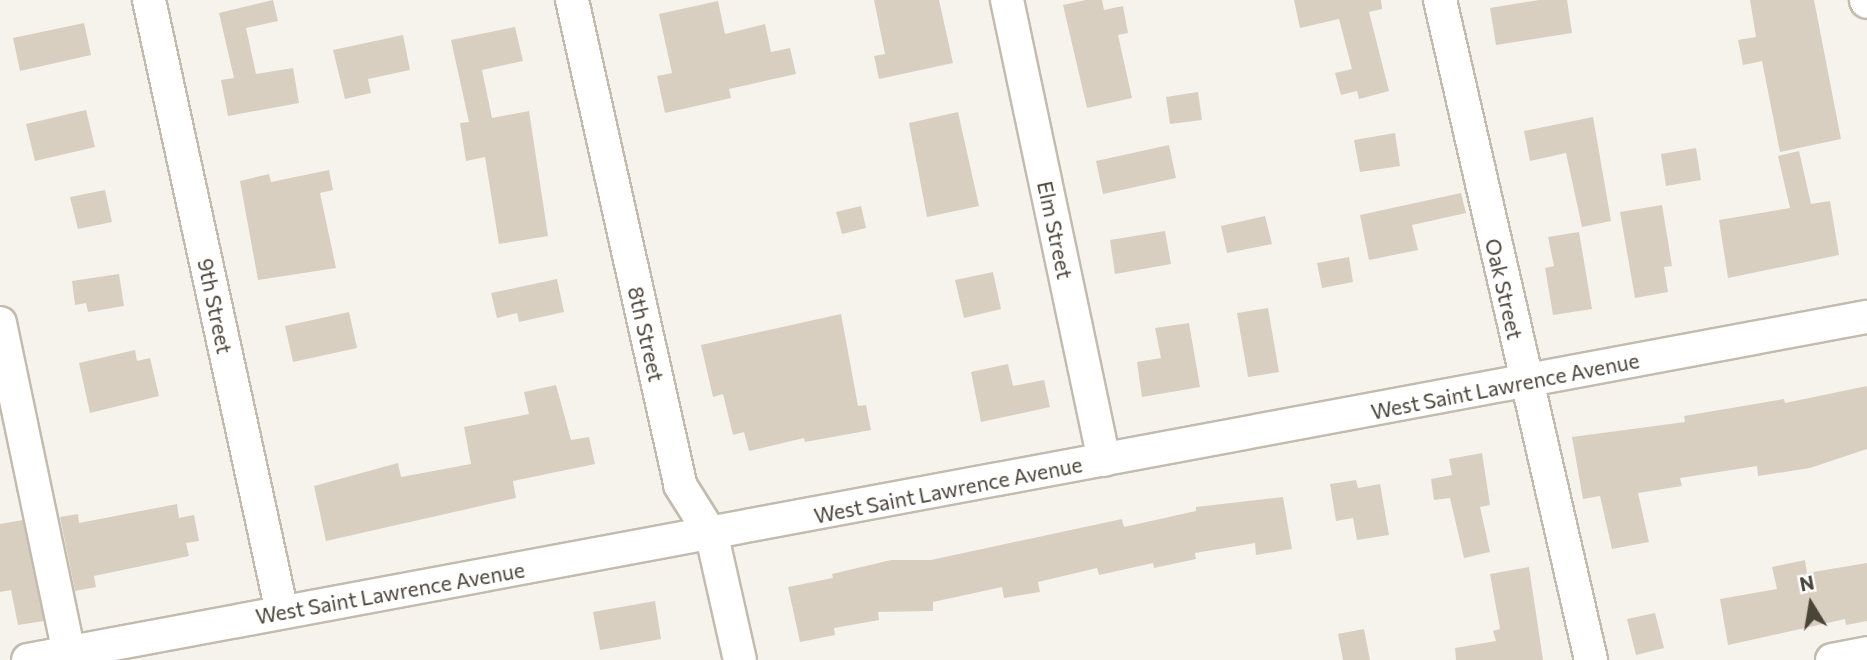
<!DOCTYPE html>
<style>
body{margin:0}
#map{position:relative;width:1867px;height:660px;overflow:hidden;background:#f6f3ec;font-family:Commissioner,sans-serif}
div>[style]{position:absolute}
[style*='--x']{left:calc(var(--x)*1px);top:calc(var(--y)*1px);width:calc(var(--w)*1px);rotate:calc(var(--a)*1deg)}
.building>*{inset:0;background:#d8cfc1}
.roads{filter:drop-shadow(2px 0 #c2bbae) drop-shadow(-2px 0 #c2bbae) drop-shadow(0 2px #c2bbae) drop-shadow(0 -2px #c2bbae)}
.minor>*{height:32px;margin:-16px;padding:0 16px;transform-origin:16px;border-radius:16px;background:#fff}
span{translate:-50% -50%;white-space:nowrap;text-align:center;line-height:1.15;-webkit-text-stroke:5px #fff;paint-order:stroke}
.street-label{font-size:21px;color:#4b4439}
.north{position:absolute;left:1776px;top:569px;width:70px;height:70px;-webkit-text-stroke:5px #fff;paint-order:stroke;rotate:349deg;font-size:19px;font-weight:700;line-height:28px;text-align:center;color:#4b4439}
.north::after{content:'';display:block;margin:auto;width:24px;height:32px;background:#4b4439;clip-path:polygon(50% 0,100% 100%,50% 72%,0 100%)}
</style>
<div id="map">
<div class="building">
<div style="clip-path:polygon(273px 0,278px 21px,246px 28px,256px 74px,293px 68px,299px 103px,228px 116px,221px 80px,234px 78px,219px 13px)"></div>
<div style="clip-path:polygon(874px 0,939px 0,953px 63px,879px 79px,874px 56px,885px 54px)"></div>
<div style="clip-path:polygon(1086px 0,1102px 0,1104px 10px,1123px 6px,1128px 33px,1118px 35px,1132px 98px,1087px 108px,1063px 5px)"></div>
<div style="clip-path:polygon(1294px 0,1381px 0,1382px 9px,1369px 12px,1389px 91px,1359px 99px,1357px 91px,1341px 95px,1335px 73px,1352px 69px,1339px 19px,1300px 28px)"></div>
<div style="clip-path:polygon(1539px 0,1567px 0,1572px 33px,1496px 45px,1490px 8px)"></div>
<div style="clip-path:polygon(1750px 0,1814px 0,1841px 139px,1780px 152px,1762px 61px,1743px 65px,1738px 40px,1756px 37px)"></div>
<div style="clip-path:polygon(718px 1px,725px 34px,765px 24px,771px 52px,790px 48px,796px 74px,729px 89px,731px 98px,665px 113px,657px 76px,672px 73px,659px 14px)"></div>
<div style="clip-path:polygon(84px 23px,91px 55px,20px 71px,13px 38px)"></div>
<div style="clip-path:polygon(515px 27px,523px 61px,482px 70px,492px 118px,529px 111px,548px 236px,499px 244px,485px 157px,466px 161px,460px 123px,469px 122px,451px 40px)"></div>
<div style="clip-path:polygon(403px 35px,410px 70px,368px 79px,371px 93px,345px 99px,333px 50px)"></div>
<div style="clip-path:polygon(1198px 92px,1202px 120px,1170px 124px,1166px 97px)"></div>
<div style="clip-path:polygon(86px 110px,95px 147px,35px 161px,26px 124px)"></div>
<div style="clip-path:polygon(958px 112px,979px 206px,927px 217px,909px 123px)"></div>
<div style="clip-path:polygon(1593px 117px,1611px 221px,1582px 227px,1566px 153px,1530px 161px,1524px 131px)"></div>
<div style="clip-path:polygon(1395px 133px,1400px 166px,1360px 172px,1354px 140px)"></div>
<div style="clip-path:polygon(1169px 145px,1176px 178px,1103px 194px,1096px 161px)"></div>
<div style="clip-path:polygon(1696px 148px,1701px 180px,1666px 186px,1661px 154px)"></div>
<div style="clip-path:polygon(1799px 151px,1811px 204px,1830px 201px,1839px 255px,1728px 278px,1719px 220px,1790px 208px,1778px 156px)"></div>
<div style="clip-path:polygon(329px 170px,333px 190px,320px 193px,336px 268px,258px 280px,240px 181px,269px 174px,271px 182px)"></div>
<div style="clip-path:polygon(105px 190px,112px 222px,78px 229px,70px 197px)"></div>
<div style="clip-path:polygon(1461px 193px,1466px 213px,1412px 225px,1418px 250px,1369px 260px,1360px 215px)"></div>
<div style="clip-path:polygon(1662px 205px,1672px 266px,1664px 267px,1668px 292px,1635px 298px,1620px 212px)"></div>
<div style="clip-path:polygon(861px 206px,866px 228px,842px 234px,836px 212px)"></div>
<div style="clip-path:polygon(1265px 216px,1272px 244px,1227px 253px,1221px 226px)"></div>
<div style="clip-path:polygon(1165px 231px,1171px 264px,1115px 274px,1110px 240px)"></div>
<div style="clip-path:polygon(1579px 232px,1592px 309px,1553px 315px,1545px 268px,1554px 266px,1548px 237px)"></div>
<div style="clip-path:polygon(1349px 257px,1353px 282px,1322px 288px,1317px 263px)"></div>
<div style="clip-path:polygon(993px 272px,1001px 309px,964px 318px,955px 280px)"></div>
<div style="clip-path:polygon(119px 274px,124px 306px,88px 312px,86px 303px,75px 305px,72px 281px)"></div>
<div style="clip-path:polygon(557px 279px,564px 312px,519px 322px,517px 313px,497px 318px,491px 293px)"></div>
<div style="clip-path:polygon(1268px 308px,1279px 372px,1248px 377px,1237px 313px)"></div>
<div style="clip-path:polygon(349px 312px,357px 348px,293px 362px,285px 326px)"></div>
<div style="clip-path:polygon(841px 314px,858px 406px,866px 405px,871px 430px,805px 442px,804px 438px,749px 451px,744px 432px,733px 435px,723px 394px,713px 397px,701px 345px)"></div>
<div style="clip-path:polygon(1189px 323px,1200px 387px,1142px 397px,1137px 362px,1161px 358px,1155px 328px)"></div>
<div style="clip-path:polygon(135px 350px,137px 361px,150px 358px,159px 396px,90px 413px,79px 363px)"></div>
<div style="clip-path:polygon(1008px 364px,1013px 386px,1044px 380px,1050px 407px,981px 422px,971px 372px)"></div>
<div style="clip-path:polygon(556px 385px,571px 440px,589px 437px,595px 464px,513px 481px,516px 498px,326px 541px,314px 486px,398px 463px,401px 477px,471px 464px,464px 427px,529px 414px,524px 392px)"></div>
<div style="clip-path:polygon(1867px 386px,1867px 449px,1810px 468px,1758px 476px,1757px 466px,1680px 478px,1682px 486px,1638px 493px,1649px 542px,1612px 549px,1600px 496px,1583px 499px,1572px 437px,1685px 422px,1684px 416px,1784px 399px,1785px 403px)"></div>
<div style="clip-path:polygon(1482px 453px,1490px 505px,1480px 507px,1490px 552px,1464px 558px,1450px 498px,1434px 500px,1431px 479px,1452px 475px,1449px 459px)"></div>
<div style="clip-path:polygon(1356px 480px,1358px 488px,1380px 484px,1389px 535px,1357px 540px,1353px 518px,1336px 521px,1330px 484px)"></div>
<div style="clip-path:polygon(1283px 497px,1292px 549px,1256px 555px,1255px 543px,1195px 553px,1196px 559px,1154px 568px,1153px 563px,1099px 575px,1097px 568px,1038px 582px,1040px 592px,1004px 598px,1002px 587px,933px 602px,933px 611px,878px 612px,879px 620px,834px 628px,835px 635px,800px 642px,788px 587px,833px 578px,832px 574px,891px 560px,931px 560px,1122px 519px,1124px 527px,1196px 511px,1196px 507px)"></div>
<div style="clip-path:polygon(177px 504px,179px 518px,194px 515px,199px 541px,186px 543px,189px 556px,94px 576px,96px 587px,75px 591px,60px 517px,78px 514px,79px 523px)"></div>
<div style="clip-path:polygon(23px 520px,44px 621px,18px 625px,11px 590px,0 592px,0 524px)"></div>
<div style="clip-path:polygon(1805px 560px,1807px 573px,1867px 563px,1867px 621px,1846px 625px,1845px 619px,1728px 645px,1720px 599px,1777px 589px,1772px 567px)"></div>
<div style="clip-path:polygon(1529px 567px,1543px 660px,1456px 660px,1455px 648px,1496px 641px,1493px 631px,1500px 629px,1490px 574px)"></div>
<div style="clip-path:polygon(655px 601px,661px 639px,600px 650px,593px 612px)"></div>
<div style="clip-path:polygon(1655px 613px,1664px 648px,1636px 655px,1627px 619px)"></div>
<div style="clip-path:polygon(1364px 629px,1370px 660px,1343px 660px,1338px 634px)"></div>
</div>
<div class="roads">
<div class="minor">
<div style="--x:149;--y:0;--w:626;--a:77.74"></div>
<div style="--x:572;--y:0;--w:497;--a:77.4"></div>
<div style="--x:680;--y:485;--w:60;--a:57.9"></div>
<div style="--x:712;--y:536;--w:127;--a:77.3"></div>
<div style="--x:1007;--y:0;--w:470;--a:78.1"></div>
<div style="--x:1440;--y:0;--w:677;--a:77.11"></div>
<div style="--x:1866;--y:0;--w:2;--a:63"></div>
<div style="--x:0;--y:323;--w:336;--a:78.2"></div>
<div style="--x:28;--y:660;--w:1871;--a:-10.57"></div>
<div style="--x:1832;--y:660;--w:36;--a:-11"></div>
</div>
</div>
<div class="street-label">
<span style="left:1055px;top:230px;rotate:78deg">Elm Street</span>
<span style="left:1504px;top:289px;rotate:77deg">Oak Street</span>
<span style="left:215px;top:306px;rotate:78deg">9th Street</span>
<span style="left:646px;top:334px;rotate:77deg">8th Street</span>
<span style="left:1505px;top:386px;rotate:-11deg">West Saint Lawrence Avenue</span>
<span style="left:948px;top:490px;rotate:-11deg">West Saint Lawrence Avenue</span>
<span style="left:390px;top:593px;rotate:-10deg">West Saint Lawrence Avenue</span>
</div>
<div class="north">N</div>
</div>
